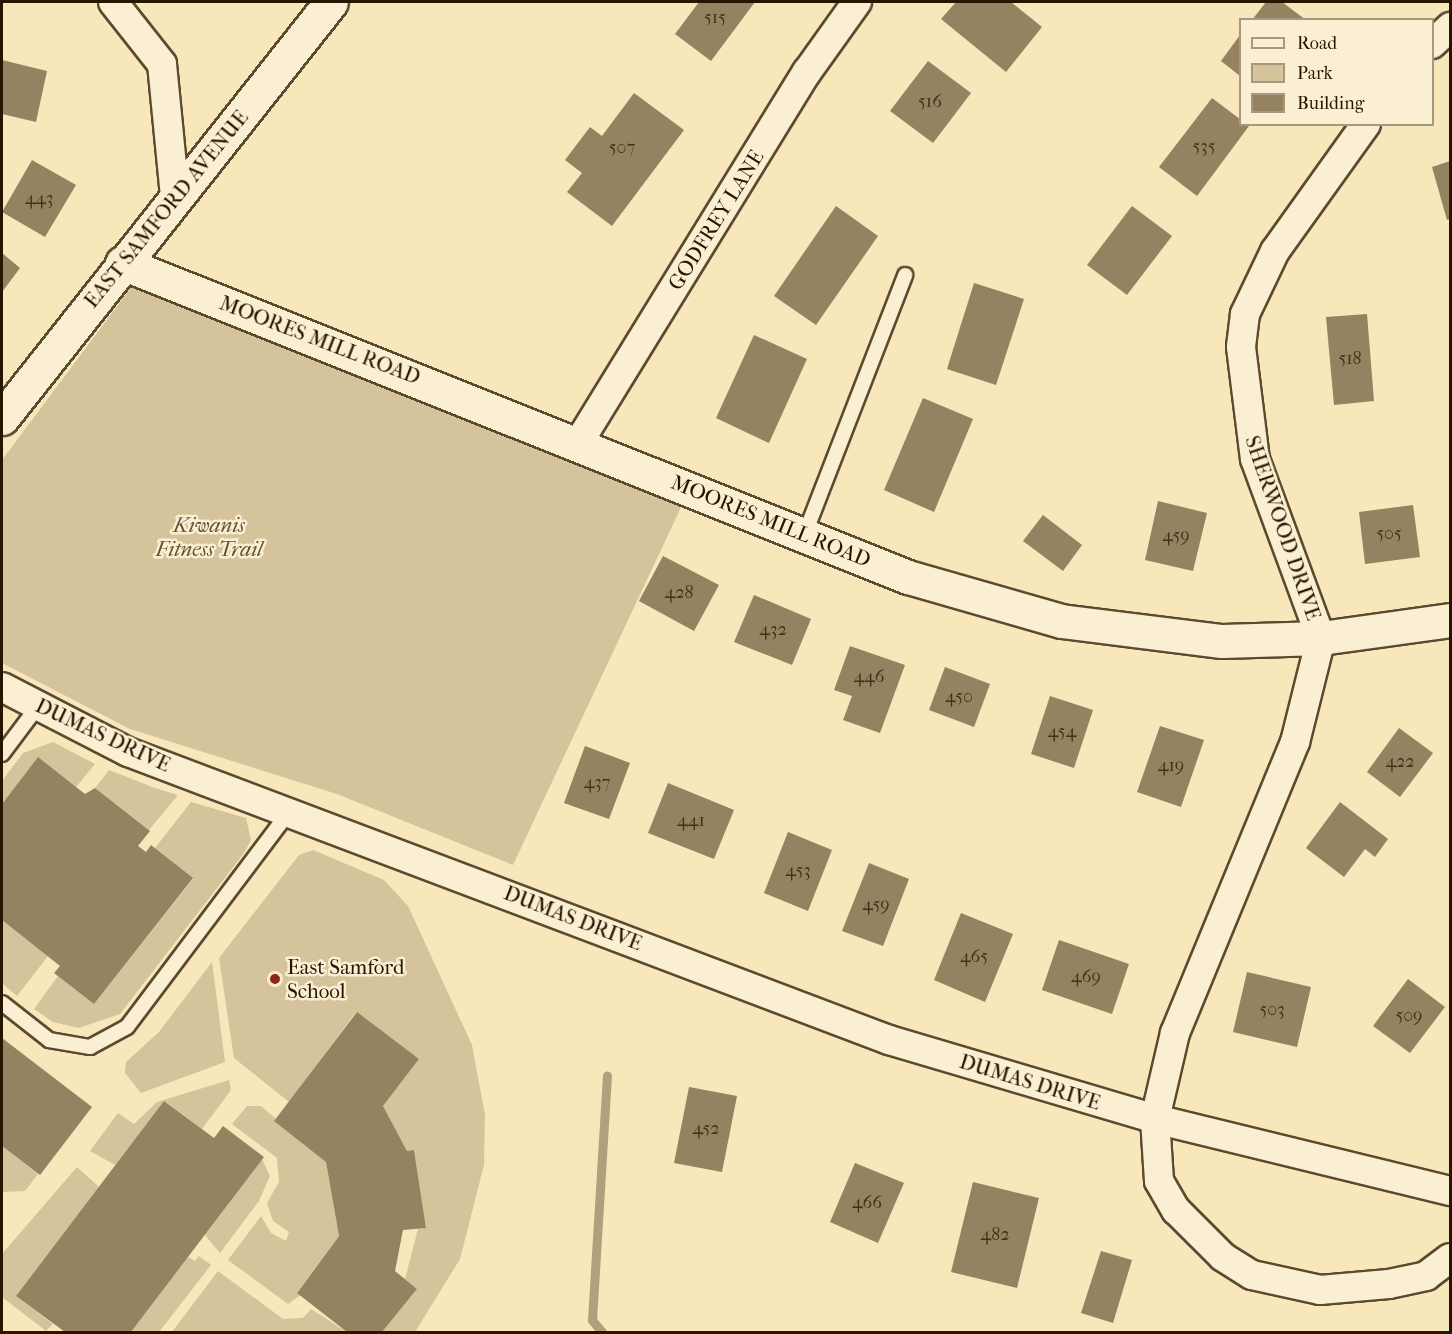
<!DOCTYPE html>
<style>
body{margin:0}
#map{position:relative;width:1452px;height:1334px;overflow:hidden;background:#f7e7bb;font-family:"IM FELL French Canon",serif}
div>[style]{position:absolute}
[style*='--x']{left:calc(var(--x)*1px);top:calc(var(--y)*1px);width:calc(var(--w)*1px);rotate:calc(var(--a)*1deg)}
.green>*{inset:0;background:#d4c39b}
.stream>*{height:9px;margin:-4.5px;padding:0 4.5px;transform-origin:4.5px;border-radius:4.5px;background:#b1a07b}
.building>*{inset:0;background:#948261}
.roads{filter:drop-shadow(2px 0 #5c4a2f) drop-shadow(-2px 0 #5c4a2f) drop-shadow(0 2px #5c4a2f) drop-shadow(0 -2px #5c4a2f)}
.service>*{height:14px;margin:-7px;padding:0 7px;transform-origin:7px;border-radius:7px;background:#faefd3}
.minor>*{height:28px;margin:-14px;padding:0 14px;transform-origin:14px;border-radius:14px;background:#faefd3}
.tertiary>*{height:33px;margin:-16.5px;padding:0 16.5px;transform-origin:16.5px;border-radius:16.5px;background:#faefd3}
.dots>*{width:16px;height:16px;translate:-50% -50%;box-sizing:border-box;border:3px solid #faefd3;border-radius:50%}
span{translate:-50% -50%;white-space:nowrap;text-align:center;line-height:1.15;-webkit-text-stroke:5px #faefd3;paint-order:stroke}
.number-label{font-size:18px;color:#433018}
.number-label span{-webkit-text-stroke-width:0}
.street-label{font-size:21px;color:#281500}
.park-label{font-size:21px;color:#645236;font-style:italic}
.poi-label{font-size:21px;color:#281500}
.left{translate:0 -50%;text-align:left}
.frame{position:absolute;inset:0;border:3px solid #281500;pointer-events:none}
.legend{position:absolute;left:1239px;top:18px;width:195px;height:108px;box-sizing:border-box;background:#faefd3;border:2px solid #a6987f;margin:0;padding:8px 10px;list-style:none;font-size:18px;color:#281500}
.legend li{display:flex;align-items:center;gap:12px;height:30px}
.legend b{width:30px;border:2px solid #a6987f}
</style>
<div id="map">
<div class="green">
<div style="clip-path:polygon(133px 285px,683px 503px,513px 865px,337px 794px,130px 729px,2px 663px,2px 460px)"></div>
<div style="clip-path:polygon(53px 742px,95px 764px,76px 787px,38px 757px,2px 804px,2px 781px,23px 753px)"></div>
<div style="clip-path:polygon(109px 770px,155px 788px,178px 795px,149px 830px,95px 788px)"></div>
<div style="clip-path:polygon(191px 802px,246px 818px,251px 840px,244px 853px,120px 1014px,79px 1028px,53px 1022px,34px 1009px,58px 976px,94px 1004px,193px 879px,155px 848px)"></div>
<div style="clip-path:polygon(313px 850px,384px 880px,408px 906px,472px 1045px,485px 1115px,484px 1165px,460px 1259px,415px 1332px,382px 1332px,417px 1289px,405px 1279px,418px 1229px,426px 1228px,414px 1150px,407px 1151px,383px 1106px,419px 1059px,356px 1012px,289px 1102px,234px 1058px,219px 958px,299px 855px)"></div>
<div style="clip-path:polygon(2px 920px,48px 956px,17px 996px,2px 983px)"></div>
<div style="clip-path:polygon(212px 962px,225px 1062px,141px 1093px,125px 1073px,126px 1062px,159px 1032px)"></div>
<div style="clip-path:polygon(229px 1080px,231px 1090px,202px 1129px,166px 1102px,115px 1165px,90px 1151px,118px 1113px,134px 1124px,157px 1102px)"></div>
<div style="clip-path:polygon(247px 1106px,261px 1106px,326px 1162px,339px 1236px,297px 1292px,301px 1295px,288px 1304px,228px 1260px,261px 1216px,271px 1233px,286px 1241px,289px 1232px,273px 1221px,267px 1203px,279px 1182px,277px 1158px,232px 1124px)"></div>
<div style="clip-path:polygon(2px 1146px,38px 1174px,25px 1191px,2px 1192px)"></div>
<div style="clip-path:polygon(262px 1159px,270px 1176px,259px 1201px,220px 1253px,205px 1235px)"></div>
<div style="clip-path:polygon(77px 1167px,99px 1187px,16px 1296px,53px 1324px,46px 1331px,2px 1297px,2px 1254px)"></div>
<div style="clip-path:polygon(199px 1256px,211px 1265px,159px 1332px,131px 1332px,188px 1257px,195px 1261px)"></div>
<div style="clip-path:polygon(218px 1271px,283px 1319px,303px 1318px,311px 1309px,347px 1332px,172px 1332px)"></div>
</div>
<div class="stream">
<div style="--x:602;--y:1332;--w:16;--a:-130"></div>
<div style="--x:592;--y:1320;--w:245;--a:-86.5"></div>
</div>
<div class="building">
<div style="clip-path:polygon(699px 2px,755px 2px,711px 61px,675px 34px)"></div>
<div style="clip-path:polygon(956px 2px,1011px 2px,1042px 27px,1006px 72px,941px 19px)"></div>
<div style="clip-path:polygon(1266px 2px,1282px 2px,1306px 20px,1252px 20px)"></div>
<div style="clip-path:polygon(1240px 35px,1240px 76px,1221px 61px)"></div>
<div style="clip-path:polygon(2px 60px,47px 71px,36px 122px,2px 114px)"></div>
<div style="clip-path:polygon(928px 61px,971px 93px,933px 143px,890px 111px)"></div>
<div style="clip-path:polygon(634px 93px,684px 130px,612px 226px,567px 192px,582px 173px,565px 160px,590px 127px,602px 136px)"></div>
<div style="clip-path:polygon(1212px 98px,1249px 126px,1197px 196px,1159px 167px)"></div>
<div style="clip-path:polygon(32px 160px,76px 185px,45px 237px,2px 212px)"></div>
<div style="clip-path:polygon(1450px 161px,1450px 219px,1447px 220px,1432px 167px)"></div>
<div style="clip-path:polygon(836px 206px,878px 236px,816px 325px,774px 296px)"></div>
<div style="clip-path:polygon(1132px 206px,1172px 236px,1127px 295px,1087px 265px)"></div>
<div style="clip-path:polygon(2px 253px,20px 268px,2px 292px)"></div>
<div style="clip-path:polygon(974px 283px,1024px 299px,996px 385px,947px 369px)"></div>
<div style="clip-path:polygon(1367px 314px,1374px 401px,1334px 405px,1326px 317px)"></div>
<div style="clip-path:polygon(754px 335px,807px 359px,769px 443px,716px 418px)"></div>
<div style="clip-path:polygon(923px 398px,973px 419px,934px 512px,884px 490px)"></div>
<div style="clip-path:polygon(1158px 501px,1207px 513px,1193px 571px,1145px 560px)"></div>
<div style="clip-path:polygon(1413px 505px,1420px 557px,1365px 564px,1359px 512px)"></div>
<div style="clip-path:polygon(1043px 515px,1082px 545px,1063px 571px,1023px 541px)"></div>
<div style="clip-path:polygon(663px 556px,719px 585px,694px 631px,639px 601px)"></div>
<div style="clip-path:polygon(754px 595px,811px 619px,792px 665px,734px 642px)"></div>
<div style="clip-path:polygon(850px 646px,905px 665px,880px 733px,843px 720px,852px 696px,834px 690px)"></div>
<div style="clip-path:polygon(945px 667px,990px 684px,974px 727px,929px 710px)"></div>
<div style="clip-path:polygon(1050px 696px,1093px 710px,1074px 768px,1031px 754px)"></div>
<div style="clip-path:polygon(1160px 726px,1204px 740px,1181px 807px,1137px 792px)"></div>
<div style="clip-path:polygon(1399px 728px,1433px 753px,1400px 797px,1367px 772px)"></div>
<div style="clip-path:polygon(585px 746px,630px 763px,609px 819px,564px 803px)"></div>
<div style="clip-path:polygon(38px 757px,85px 794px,95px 788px,150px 831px,138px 846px,146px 852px,151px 845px,193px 878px,94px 1004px,54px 973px,60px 966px,2px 920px,2px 804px)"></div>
<div style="clip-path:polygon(668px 783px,734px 810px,714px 859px,648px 833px)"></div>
<div style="clip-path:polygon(1340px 802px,1388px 839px,1375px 857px,1365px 849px,1344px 877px,1306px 848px)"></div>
<div style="clip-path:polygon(788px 832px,832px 850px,808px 911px,764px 893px)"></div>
<div style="clip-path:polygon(869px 863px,909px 879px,883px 946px,842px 931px)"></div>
<div style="clip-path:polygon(961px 913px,1013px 934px,985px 1002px,934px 980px)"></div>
<div style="clip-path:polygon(1059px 940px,1129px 964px,1112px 1014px,1042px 990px)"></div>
<div style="clip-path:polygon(1247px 972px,1311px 987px,1297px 1047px,1233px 1032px)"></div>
<div style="clip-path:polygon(1408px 979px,1445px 1007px,1410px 1053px,1373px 1026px)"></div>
<div style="clip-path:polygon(357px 1012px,419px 1059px,383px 1106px,407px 1151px,414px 1150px,426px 1228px,403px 1230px,395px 1271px,417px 1289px,382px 1332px,347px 1332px,297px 1293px,339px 1236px,326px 1162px,274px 1121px)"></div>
<div style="clip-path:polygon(2px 1038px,92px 1107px,40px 1175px,2px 1146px)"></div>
<div style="clip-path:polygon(689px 1087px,737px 1096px,722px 1172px,674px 1163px)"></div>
<div style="clip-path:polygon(164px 1101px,214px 1138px,223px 1126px,264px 1157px,131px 1332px,65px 1332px,16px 1296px)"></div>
<div style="clip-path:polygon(855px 1163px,904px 1183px,878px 1243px,830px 1222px)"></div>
<div style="clip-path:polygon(973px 1182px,1039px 1198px,1017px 1288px,951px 1272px)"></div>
<div style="clip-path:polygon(1101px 1251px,1132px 1260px,1113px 1323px,1081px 1313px)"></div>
</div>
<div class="roads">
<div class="service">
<div style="--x:804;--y:536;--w:280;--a:-68.8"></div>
<div style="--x:2;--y:754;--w:60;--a:-53.1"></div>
<div style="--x:2;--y:1003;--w:60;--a:38.2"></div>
<div style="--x:49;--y:1040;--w:42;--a:9.7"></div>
<div style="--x:90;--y:1047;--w:42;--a:-28.4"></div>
<div style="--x:127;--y:1027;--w:271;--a:-53"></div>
</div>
<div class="minor">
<div style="--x:113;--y:2;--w:79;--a:51.7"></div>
<div style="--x:162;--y:64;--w:134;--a:84.4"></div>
<div style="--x:1432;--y:44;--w:25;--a:-43"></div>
<div style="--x:1366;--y:124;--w:156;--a:125.6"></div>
<div style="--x:1275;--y:251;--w:70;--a:115.5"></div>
<div style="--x:1245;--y:314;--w:33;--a:97"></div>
<div style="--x:1241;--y:347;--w:113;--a:82.9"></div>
<div style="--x:1255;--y:459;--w:191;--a:69.8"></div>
<div style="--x:1321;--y:638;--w:107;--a:104"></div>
<div style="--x:1295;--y:742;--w:315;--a:112.4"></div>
<div style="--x:1175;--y:1033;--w:88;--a:103.1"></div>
<div style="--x:1155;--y:1119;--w:62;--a:86.3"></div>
<div style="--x:1159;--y:1181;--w:34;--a:60"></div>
<div style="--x:1176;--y:1210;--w:66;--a:45"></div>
<div style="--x:1223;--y:1257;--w:34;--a:32"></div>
<div style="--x:1252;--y:1275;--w:70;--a:12.4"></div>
<div style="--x:1320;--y:1290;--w:69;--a:-5"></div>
<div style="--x:1389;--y:1284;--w:38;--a:-12"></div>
<div style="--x:1426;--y:1276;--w:30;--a:-37"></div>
<div style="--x:579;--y:442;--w:435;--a:-58.4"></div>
<div style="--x:807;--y:72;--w:86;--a:-54.5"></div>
<div style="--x:2;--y:687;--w:142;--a:27.3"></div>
<div style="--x:128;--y:752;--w:814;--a:20.73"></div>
<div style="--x:889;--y:1040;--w:277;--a:16.5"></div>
<div style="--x:1155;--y:1119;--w:304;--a:13.7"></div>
</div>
<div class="tertiary">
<div style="--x:122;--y:263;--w:846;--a:21.78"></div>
<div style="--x:908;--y:577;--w:159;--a:16"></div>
<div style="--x:1061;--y:621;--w:162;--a:7.1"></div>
<div style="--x:1222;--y:641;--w:99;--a:-1.7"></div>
<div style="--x:1321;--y:638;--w:130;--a:-7.9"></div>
<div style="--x:2;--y:418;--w:530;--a:-51.66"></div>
</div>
</div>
<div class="dots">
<div style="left:275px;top:979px;background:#8f2418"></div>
</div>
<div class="number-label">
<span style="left:715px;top:18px">515</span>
<span style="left:930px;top:102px">516</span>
<span style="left:1204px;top:147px">535</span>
<span style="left:622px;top:148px">507</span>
<span style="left:39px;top:199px">443</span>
<span style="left:1350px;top:359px">518</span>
<span style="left:1389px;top:534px">505</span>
<span style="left:1176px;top:536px">459</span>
<span style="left:679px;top:593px">428</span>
<span style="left:773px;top:630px">432</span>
<span style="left:869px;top:677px">446</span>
<span style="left:959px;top:697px">450</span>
<span style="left:1062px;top:732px">454</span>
<span style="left:1400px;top:762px">422</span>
<span style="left:1171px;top:766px">419</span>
<span style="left:597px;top:783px">437</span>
<span style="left:691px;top:821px">441</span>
<span style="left:798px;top:871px">453</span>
<span style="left:876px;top:905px">459</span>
<span style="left:974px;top:957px">465</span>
<span style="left:1086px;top:977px">469</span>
<span style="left:1272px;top:1010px">503</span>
<span style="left:1409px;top:1016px">509</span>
<span style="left:706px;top:1129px">452</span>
<span style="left:867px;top:1203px">466</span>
<span style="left:995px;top:1235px">482</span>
</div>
<div class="street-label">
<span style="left:166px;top:209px;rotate:-51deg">EAST SAMFORD AVENUE</span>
<span style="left:716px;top:220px;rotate:-58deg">GODFREY LANE</span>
<span style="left:320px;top:340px;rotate:21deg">MOORES MILL ROAD</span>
<span style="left:771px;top:521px;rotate:22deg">MOORES MILL ROAD</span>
<span style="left:1283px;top:528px;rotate:71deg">SHERWOOD DRIVE</span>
<span style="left:103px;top:735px;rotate:25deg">DUMAS DRIVE</span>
<span style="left:573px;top:918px;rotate:21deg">DUMAS DRIVE</span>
<span style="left:1030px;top:1082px;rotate:17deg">DUMAS DRIVE</span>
</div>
<div class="park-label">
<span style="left:209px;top:537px">Kiwanis<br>Fitness Trail</span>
</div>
<div class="poi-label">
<span class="left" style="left:287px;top:979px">East Samford<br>School</span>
</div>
<div class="frame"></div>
<ul class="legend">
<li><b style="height:8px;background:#faefd3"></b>Road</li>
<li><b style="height:16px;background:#d4c39b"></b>Park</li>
<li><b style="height:16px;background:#948261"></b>Building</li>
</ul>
</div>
